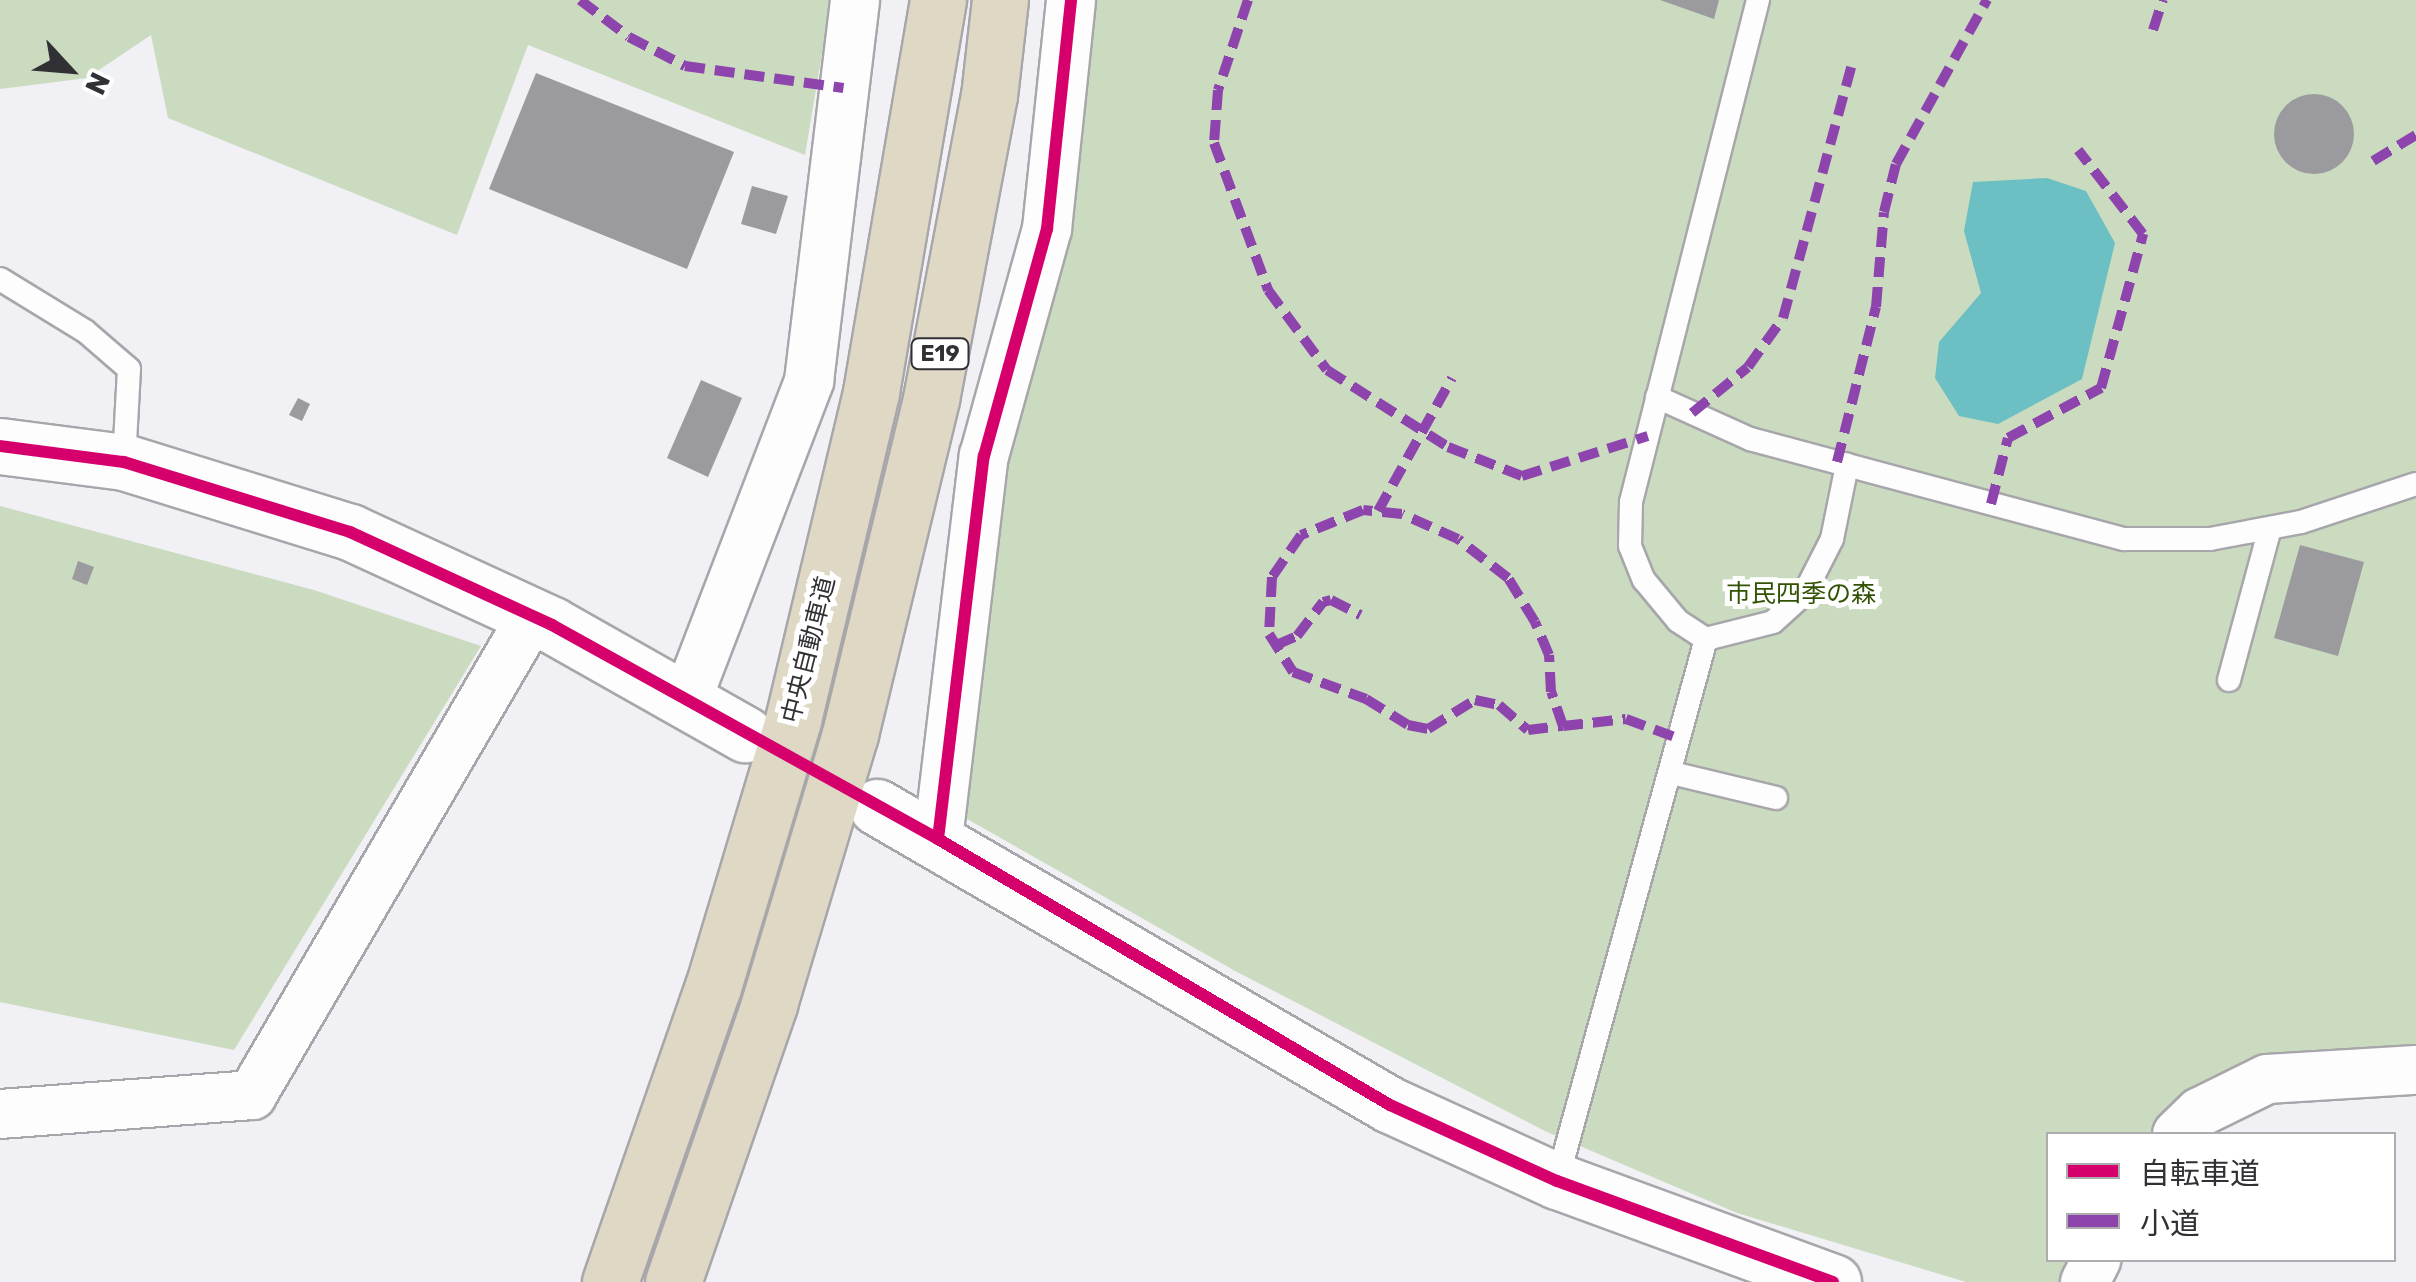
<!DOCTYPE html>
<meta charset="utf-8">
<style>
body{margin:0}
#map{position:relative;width:2416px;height:1282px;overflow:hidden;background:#f0f0f5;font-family:Rubik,"Noto Sans JP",sans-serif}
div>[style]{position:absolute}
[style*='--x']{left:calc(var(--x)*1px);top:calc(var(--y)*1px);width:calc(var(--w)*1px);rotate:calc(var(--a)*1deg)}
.green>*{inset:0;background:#cbdbbf}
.water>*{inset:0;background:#6cc0c3}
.building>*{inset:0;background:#9b9b9f}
.round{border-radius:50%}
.roads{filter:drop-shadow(2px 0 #a7a6ab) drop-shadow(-2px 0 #a7a6ab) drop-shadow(0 2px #a7a6ab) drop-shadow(0 -2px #a7a6ab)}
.service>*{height:22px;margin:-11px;padding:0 11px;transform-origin:11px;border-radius:11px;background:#fdfdfe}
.minor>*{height:48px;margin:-24px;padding:0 24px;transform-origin:24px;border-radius:24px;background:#fdfdfe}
.tertiary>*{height:55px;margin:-27.5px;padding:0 27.5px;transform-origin:27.5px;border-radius:27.5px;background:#fdfdfe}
.motorway>*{height:55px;margin:-27.5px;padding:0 27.5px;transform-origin:27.5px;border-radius:27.5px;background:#dfd8c4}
.quiet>*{height:10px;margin-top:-5px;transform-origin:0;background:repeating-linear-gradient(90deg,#8e44ad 0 20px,transparent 0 30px)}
.cycleway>*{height:12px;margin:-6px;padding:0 6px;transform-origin:6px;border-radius:6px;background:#d6006c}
span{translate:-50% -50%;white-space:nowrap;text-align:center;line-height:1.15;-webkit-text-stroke:10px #fff;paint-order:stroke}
.shield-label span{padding:2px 8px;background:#fff;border:2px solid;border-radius:8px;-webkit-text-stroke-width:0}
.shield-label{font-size:22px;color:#313034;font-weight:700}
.park-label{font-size:25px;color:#325204}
.street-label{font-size:25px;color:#313034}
.legend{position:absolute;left:2046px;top:1132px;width:350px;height:130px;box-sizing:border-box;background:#fff;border:2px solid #adacae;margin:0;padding:12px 18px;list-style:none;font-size:30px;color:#313034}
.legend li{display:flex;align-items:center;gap:20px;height:50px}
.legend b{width:50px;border:2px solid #adacae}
.north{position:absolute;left:20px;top:20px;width:100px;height:100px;-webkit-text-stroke:8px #fff;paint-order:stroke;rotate:116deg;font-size:28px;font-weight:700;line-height:40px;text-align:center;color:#313034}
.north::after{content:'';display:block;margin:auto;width:35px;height:45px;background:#313034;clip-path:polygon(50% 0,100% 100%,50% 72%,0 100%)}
</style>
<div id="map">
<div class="green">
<div style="clip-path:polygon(0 0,831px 0,805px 155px,528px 45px,457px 235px,168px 118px,151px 35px,87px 78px,0 89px)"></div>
<div style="clip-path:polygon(1083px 0,2416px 0,2416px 1057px,2156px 1134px,2048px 1134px,2048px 1260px,2078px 1260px,2070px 1282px,1966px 1282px,1737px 1213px,1547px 1132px,1237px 972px,960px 815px,994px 469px)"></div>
<div style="clip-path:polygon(0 506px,314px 590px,481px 646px,234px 1050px,0 1002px)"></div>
</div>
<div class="water">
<div style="clip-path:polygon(2047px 178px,2086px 191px,2115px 243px,2082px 379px,1998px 424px,1959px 416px,1935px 378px,1939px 342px,1981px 293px,1964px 231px,1973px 182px)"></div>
</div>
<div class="building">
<div style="clip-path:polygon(1660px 0,1719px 0,1714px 19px)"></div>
<div style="clip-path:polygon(536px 73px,734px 152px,687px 269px,489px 189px)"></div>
<div class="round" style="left:2274px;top:94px;width:80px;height:80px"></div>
<div style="clip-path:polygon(752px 186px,788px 196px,776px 234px,741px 224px)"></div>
<div style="clip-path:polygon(701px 380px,742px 398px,708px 477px,667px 458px)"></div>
<div style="clip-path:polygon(298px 398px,310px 404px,302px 421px,289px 415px)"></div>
<div style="clip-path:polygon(2300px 545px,2364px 562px,2338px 656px,2274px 638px)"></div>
<div style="clip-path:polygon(78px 561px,94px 567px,87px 585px,72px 579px)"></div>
</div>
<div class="roads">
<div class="service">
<div style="--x:1758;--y:0;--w:518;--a:104.2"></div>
<div style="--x:1631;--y:502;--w:44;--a:91.3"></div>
<div style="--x:1630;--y:546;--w:37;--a:68"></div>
<div style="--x:1644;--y:580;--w:53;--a:50.3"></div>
<div style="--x:1678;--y:621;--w:33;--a:33"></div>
<div style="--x:1706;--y:639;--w:69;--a:-14.2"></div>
<div style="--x:1773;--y:622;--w:42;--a:-42.1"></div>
<div style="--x:1804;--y:594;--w:62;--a:-63"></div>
<div style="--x:1832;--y:539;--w:76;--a:-78.5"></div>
<div style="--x:0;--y:279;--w:100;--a:31.5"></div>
<div style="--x:85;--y:331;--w:58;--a:40.8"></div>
<div style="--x:129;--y:369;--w:93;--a:93.1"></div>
<div style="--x:1657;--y:397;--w:102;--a:24.3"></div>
<div style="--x:1750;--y:439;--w:387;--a:15"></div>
<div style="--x:2124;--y:539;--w:86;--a:0"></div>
<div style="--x:2210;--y:539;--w:93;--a:-10.6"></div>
<div style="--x:2301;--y:522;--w:121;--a:-18.3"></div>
<div style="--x:2229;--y:680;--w:157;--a:-74.9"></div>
<div style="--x:1672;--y:773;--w:107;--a:13.5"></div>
<div style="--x:1557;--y:1181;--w:562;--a:-74.63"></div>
</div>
<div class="minor">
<div style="--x:686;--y:702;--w:344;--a:-69"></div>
<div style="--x:809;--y:381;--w:384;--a:-83.1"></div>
<div style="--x:938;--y:839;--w:386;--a:-83.2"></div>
<div style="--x:984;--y:456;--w:236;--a:-74.5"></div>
<div style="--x:1047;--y:229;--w:230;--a:-84"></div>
<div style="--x:0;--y:1114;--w:253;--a:-4.3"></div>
<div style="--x:252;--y:1095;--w:555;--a:-59.69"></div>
<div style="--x:2177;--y:1134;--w:32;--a:-44"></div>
<div style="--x:2200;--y:1112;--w:75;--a:-26.2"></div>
<div style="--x:2267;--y:1079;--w:149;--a:-3.5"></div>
<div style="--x:2085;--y:1282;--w:25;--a:-63"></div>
</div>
<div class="tertiary">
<div style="--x:0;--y:446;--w:125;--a:7.4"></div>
<div style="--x:124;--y:462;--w:237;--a:17.2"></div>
<div style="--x:350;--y:532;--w:222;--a:24.7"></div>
<div style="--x:552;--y:625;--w:222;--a:29.5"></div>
<div style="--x:877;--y:807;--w:593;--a:30.15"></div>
<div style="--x:1390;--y:1105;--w:183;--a:24.5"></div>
<div style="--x:1557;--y:1181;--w:294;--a:20.1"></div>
</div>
<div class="motorway">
<div style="--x:610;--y:1282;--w:312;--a:-70.8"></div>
<div style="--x:713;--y:987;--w:279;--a:-73.3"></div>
<div style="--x:793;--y:720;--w:337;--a:-76.6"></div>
<div style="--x:871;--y:392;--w:398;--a:-80.3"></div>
<div style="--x:673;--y:1282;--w:294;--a:-70.9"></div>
<div style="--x:769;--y:1004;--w:282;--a:-73.3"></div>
<div style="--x:850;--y:734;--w:345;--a:-76.4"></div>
<div style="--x:931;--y:399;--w:309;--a:-79.2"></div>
<div style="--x:989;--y:96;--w:97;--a:-83.5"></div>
</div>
</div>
<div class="quiet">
<div style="--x:580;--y:0;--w:61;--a:37.1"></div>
<div style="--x:629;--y:37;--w:63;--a:27.4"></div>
<div style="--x:685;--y:66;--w:160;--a:7.9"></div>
<div style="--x:1248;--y:0;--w:95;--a:108.4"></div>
<div style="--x:1218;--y:90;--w:53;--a:94.3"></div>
<div style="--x:1214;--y:143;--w:157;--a:69.8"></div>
<div style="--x:1268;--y:290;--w:99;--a:53.6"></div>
<div style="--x:1327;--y:370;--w:143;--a:32.5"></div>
<div style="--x:1448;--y:447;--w:79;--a:21.4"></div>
<div style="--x:1522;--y:476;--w:132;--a:-17.6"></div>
<div style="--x:2153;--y:30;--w:32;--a:-72"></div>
<div style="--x:2373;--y:161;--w:50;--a:-31.2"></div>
<div style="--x:1692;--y:413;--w:72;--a:-39.4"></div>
<div style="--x:1748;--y:367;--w:60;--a:-54.5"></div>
<div style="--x:1783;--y:318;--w:270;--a:-74.8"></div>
<div style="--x:1837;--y:462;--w:160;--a:-75.9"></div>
<div style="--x:1876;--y:307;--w:95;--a:-85.2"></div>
<div style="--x:1884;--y:212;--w:49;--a:-76"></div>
<div style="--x:1896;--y:164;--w:188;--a:-61"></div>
<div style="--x:1991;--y:504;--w:68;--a:-75.6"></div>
<div style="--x:2008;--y:438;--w:106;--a:-28.3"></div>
<div style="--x:2101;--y:388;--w:160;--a:-74.7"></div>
<div style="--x:2143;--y:234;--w:106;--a:-127.7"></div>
<div style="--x:1378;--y:511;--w:152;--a:-60.9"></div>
<div style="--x:1276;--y:645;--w:23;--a:-23"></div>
<div style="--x:1297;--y:636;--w:43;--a:-52.6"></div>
<div style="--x:1323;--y:602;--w:8;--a:-14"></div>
<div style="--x:1331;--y:600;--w:33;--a:27"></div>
<div style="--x:1563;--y:726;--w:36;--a:-109"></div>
<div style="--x:1551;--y:692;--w:37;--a:-93"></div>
<div style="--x:1549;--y:655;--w:36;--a:-113"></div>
<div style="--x:1535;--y:622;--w:52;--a:-121.5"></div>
<div style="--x:1508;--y:578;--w:63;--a:-142"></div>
<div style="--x:1458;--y:539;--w:61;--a:-155.9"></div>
<div style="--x:1402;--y:514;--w:39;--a:-174"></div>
<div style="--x:1363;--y:510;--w:67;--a:158"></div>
<div style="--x:1301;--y:535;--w:51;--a:124.6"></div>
<div style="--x:1272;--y:577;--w:57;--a:93"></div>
<div style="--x:1269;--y:634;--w:45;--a:57.7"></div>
<div style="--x:1293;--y:672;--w:78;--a:20.3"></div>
<div style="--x:1366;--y:699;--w:49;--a:31.8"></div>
<div style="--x:1408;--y:725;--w:20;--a:11"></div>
<div style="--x:1428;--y:729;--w:55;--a:-31.7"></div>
<div style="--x:1475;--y:700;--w:25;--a:12"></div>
<div style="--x:1499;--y:705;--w:38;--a:41"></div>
<div style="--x:1528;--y:730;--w:35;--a:-7"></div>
<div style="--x:1563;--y:726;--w:63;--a:-6.3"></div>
<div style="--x:1626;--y:719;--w:58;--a:20.3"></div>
</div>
<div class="cycleway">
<div style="--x:0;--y:446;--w:125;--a:7.4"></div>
<div style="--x:124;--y:462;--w:237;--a:17.2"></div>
<div style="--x:350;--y:532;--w:222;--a:24.7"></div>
<div style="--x:552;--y:625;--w:441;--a:29"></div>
<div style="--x:938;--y:839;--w:524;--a:30.48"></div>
<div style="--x:1390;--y:1105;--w:183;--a:24.5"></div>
<div style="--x:1557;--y:1181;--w:294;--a:20.1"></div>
<div style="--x:938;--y:839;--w:386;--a:-83.2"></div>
<div style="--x:984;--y:456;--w:236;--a:-74.5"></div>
<div style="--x:1047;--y:229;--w:230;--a:-84"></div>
</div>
<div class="shield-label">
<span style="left:940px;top:354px">E19</span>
</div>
<div class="park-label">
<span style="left:1801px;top:594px">市民四季の森</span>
</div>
<div class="street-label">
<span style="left:809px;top:650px;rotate:-76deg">中央自動車道</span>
</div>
<ul class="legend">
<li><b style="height:12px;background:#d6006c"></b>自転車道</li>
<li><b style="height:12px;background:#8e44ad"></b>小道</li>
</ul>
<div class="north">N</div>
</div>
